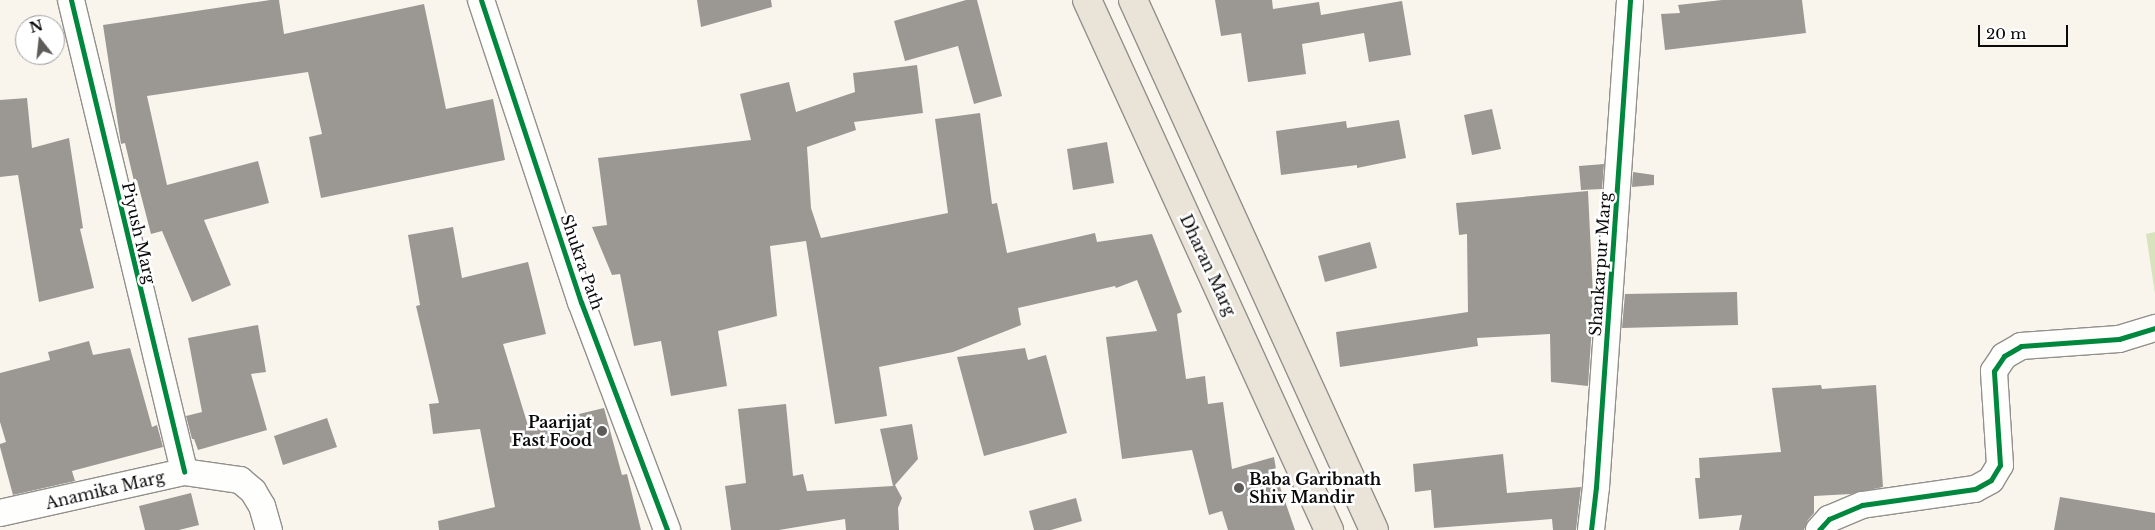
<!DOCTYPE html>
<style>
body{margin:0}
#map{position:relative;width:2155px;height:530px;overflow:hidden;background:#f9f5ed;font-family:"Libre Baskerville",serif}
div>[style]{position:absolute}
[style*='--x']{left:calc(var(--x)*1px);top:calc(var(--y)*1px);width:calc(var(--w)*1px);rotate:calc(var(--a)*1deg)}
.forest>*{inset:0;background:#d6e3bd}
.building>*{inset:0;background:#9b9894}
.roads{filter:drop-shadow(1px 0 #92908c) drop-shadow(-1px 0 #92908c) drop-shadow(0 1px #92908c) drop-shadow(0 -1px #92908c)}
.minor>*{height:26px;margin:-13px;padding:0 13px;transform-origin:13px;border-radius:13px;background:#fefefc}
.primary>*{height:28px;margin:-14px;padding:0 14px;transform-origin:14px;border-radius:14px;background:#eae3d8}
.cycleway>*{height:5px;margin:-2.5px;padding:0 2.5px;transform-origin:2.5px;border-radius:2.5px;background:#00873e}
.dots>*{width:14px;height:14px;translate:-50% -50%;box-sizing:border-box;border:2px solid #fff;border-radius:50%}
span{translate:-50% -50%;white-space:nowrap;text-align:center;line-height:1.15;-webkit-text-stroke:5px #fff;paint-order:stroke}
.street-label{font-size:16px;color:#0a0a0a}
.poi-label{font-size:16px;color:#0a0a0a;font-weight:700}
.right{translate:-100% -50%;text-align:right}
.left{translate:0 -50%;text-align:left}
.north{position:absolute;left:15px;top:15px;width:50px;height:50px;box-sizing:border-box;background:#fff;border:1px solid #9d9d9d;border-radius:50%;rotate:344deg;font-size:14px;font-weight:700;line-height:20px;text-align:center;color:#0a0a0a}
.north::after{content:'';display:block;margin:auto;width:18px;height:22px;background:#5e5c59;clip-path:polygon(50% 0,100% 100%,50% 72%,0 100%)}
.scale{position:absolute;left:1978px;top:25px;width:90px;height:22px;box-sizing:border-box;border:2px solid #0a0a0a;border-top:0;padding-left:6px;font-size:15px;line-height:18px;white-space:nowrap;color:#0a0a0a;-webkit-text-stroke:4px #fff;paint-order:stroke}
</style>
<div id="map">
<div class="forest">
<div style="clip-path:polygon(2155px 232px,2155px 294px,2146px 234px)"></div>
</div>
<div class="building">
<div style="clip-path:polygon(270px 0,279px 0,284px 34px,424px 4px,446px 109px,493px 99px,505px 160px,321px 198px,309px 137px,322px 134px,308px 72px,147px 96px,167px 185px,258px 161px,269px 203px,204px 220px,231px 285px,192px 302px,162px 231px,151px 234px,137px 180px,134px 181px,125px 143px,121px 144px,103px 25px)"></div>
<div style="clip-path:polygon(697px 0,771px 0,772px 7px,701px 27px)"></div>
<div style="clip-path:polygon(966px 0,977px 0,1002px 96px,974px 104px,958px 46px,905px 61px,894px 21px)"></div>
<div style="clip-path:polygon(1215px 0,1272px 0,1273px 9px,1319px 2px,1321px 15px,1402px 1px,1411px 55px,1369px 62px,1364px 33px,1302px 44px,1306px 74px,1248px 82px,1241px 33px,1221px 36px)"></div>
<div style="clip-path:polygon(1722px 0,1802px 0,1806px 33px,1665px 50px,1661px 14px,1680px 13px,1678px 5px)"></div>
<div style="clip-path:polygon(917px 65px,923px 113px,854px 122px,856px 130px,807px 147px,811px 208px,821px 238px,948px 213px,935px 119px,980px 113px,992px 204px,997px 203px,1007px 253px,1095px 233px,1097px 242px,1152px 234px,1182px 312px,1177px 314px,1186px 379px,1205px 376px,1208px 404px,1223px 402px,1232px 469px,1274px 457px,1278px 481px,1295px 530px,1228px 530px,1222px 511px,1209px 515px,1192px 450px,1122px 459px,1106px 337px,1157px 331px,1137px 280px,1116px 288px,1115px 286px,1018px 308px,1021px 325px,953px 352px,879px 367px,887px 416px,835px 424px,806px 241px,813px 240px,770px 246px,777px 316px,718px 331px,727px 386px,671px 396px,661px 341px,634px 346px,620px 274px,612px 275px,592px 227px,607px 225px,598px 158px,751px 140px,740px 94px,789px 82px,796px 112px,855px 92px,853px 73px)"></div>
<div style="clip-path:polygon(27px 98px,32px 148px,69px 138px,83px 228px,80px 229px,94px 288px,39px 302px,18px 175px,0 177px,0 100px)"></div>
<div style="clip-path:polygon(1492px 109px,1501px 149px,1472px 155px,1464px 115px)"></div>
<div style="clip-path:polygon(1399px 120px,1406px 158px,1357px 168px,1357px 165px,1281px 175px,1276px 131px,1346px 121px,1347px 128px)"></div>
<div style="clip-path:polygon(1107px 142px,1114px 183px,1073px 190px,1067px 149px)"></div>
<div style="clip-path:polygon(1604px 164px,1602px 189px,1581px 190px,1579px 166px)"></div>
<div style="clip-path:polygon(1633px 172px,1654px 175px,1654px 185px,1632px 187px)"></div>
<div style="clip-path:polygon(1588px 191px,1593px 295px,1594px 295px,1588px 386px,1551px 382px,1550px 334px,1477px 338px,1478px 346px,1340px 367px,1336px 332px,1468px 312px,1467px 234px,1459px 235px,1456px 203px)"></div>
<div style="clip-path:polygon(453px 227px,462px 278px,528px 262px,546px 334px,503px 344px,529px 429px,581px 419px,579px 414px,604px 408px,622px 475px,627px 474px,641px 530px,439px 530px,438px 521px,495px 507px,480px 429px,433px 434px,429px 404px,439px 403px,416px 306px,420px 305px,408px 235px)"></div>
<div style="clip-path:polygon(1370px 242px,1377px 268px,1325px 282px,1318px 256px)"></div>
<div style="clip-path:polygon(1737px 292px,1738px 325px,1622px 328px,1625px 294px)"></div>
<div style="clip-path:polygon(258px 325px,266px 372px,251px 374px,267px 430px,198px 450px,194px 439px,192px 439px,186px 416px,202px 412px,188px 338px)"></div>
<div style="clip-path:polygon(89px 341px,93px 355px,130px 348px,152px 427px,157px 425px,163px 447px,72px 471px,75px 481px,13px 495px,0 447px,0 444px,6px 442px,0 422px,0 373px,50px 360px,48px 352px)"></div>
<div style="clip-path:polygon(1025px 348px,1028px 360px,1046px 355px,1067px 433px,984px 456px,957px 357px)"></div>
<div style="clip-path:polygon(1821px 385px,1822px 389px,1876px 385px,1883px 487px,1851px 494px,1814px 496px,1814px 513px,1808px 520px,1804px 530px,1739px 530px,1742px 515px,1699px 519px,1695px 478px,1700px 478px,1699px 458px,1781px 452px,1772px 388px)"></div>
<div style="clip-path:polygon(786px 404px,793px 476px,803px 474px,807px 491px,893px 486px,880px 429px,912px 424px,918px 459px,895px 485px,902px 498px,898px 508px,899px 530px,846px 530px,845px 519px,779px 530px,731px 530px,725px 486px,746px 483px,738px 409px)"></div>
<div style="clip-path:polygon(327px 418px,337px 447px,283px 465px,274px 436px)"></div>
<div style="clip-path:polygon(1503px 454px,1507px 493px,1581px 487px,1576px 530px,1553px 530px,1552px 519px,1434px 528px,1431px 490px,1415px 492px,1413px 464px)"></div>
<div style="clip-path:polygon(191px 493px,199px 525px,179px 530px,145px 530px,139px 506px)"></div>
<div style="clip-path:polygon(2060px 497px,2155px 513px,2155px 530px,2054px 530px)"></div>
<div style="clip-path:polygon(1076px 498px,1082px 521px,1051px 530px,1034px 530px,1029px 511px)"></div>
</div>
<div class="roads">
<div class="minor">
<div style="--x:71;--y:0;--w:485;--a:76.5"></div>
<div style="--x:481;--y:0;--w:318;--a:71.7"></div>
<div style="--x:581;--y:302;--w:244;--a:69.3"></div>
<div style="--x:0;--y:513;--w:189;--a:-12.6"></div>
<div style="--x:184;--y:472;--w:57;--a:8.1"></div>
<div style="--x:240;--y:480;--w:17;--a:40"></div>
<div style="--x:253;--y:491;--w:17;--a:59"></div>
<div style="--x:262;--y:506;--w:25;--a:74"></div>
<div style="--x:1591;--y:530;--w:43;--a:-83.4"></div>
<div style="--x:1596;--y:487;--w:488;--a:-86"></div>
<div style="--x:1819;--y:530;--w:15;--a:-48"></div>
<div style="--x:1829;--y:519;--w:36;--a:-23"></div>
<div style="--x:1862;--y:505;--w:114;--a:-8.1"></div>
<div style="--x:1975;--y:489;--w:18;--a:-29"></div>
<div style="--x:1991;--y:480;--w:17;--a:-59"></div>
<div style="--x:2000;--y:465;--w:94;--a:-93.7"></div>
<div style="--x:1994;--y:371;--w:18;--a:-56"></div>
<div style="--x:2004;--y:356;--w:20;--a:-30"></div>
<div style="--x:2021;--y:346;--w:98;--a:-4.1"></div>
<div style="--x:2119;--y:339;--w:38;--a:-17"></div>
</div>
<div class="primary">
<div style="--x:1087;--y:0;--w:583;--a:65.46"></div>
<div style="--x:1133;--y:0;--w:582;--a:65.55"></div>
</div>
</div>
<div class="cycleway">
<div style="--x:71;--y:0;--w:485;--a:76.5"></div>
<div style="--x:481;--y:0;--w:318;--a:71.7"></div>
<div style="--x:581;--y:302;--w:244;--a:69.3"></div>
<div style="--x:1591;--y:530;--w:43;--a:-83.4"></div>
<div style="--x:1596;--y:487;--w:488;--a:-86"></div>
<div style="--x:1819;--y:530;--w:15;--a:-48"></div>
<div style="--x:1829;--y:519;--w:36;--a:-23"></div>
<div style="--x:1862;--y:505;--w:114;--a:-8.1"></div>
<div style="--x:1975;--y:489;--w:18;--a:-29"></div>
<div style="--x:1991;--y:480;--w:17;--a:-59"></div>
<div style="--x:2000;--y:465;--w:94;--a:-93.7"></div>
<div style="--x:1994;--y:371;--w:18;--a:-56"></div>
<div style="--x:2004;--y:356;--w:20;--a:-30"></div>
<div style="--x:2021;--y:346;--w:98;--a:-4.1"></div>
<div style="--x:2119;--y:339;--w:38;--a:-17"></div>
</div>
<div class="dots">
<div style="left:602px;top:431px;background:#5e5c59"></div>
<div style="left:1239px;top:488px;background:#5e5c59"></div>
</div>
<div class="street-label">
<span style="left:139px;top:233px;rotate:77deg">Piyush Marg</span>
<span style="left:582px;top:262px;rotate:71deg">Shukra Path</span>
<span style="left:1600px;top:264px;rotate:-86deg">Shankarpur Marg</span>
<span style="left:1208px;top:265px;rotate:65deg">Dharan Marg</span>
<span style="left:105px;top:490px;rotate:-13deg">Anamika Marg</span>
</div>
<div class="poi-label">
<span class="right" style="left:592px;top:431px">Paarijat<br>Fast Food</span>
<span class="left" style="left:1249px;top:488px">Baba Garibnath<br>Shiv Mandir</span>
</div>
<div class="north">N</div>
<div class="scale">20 m</div>
</div>
